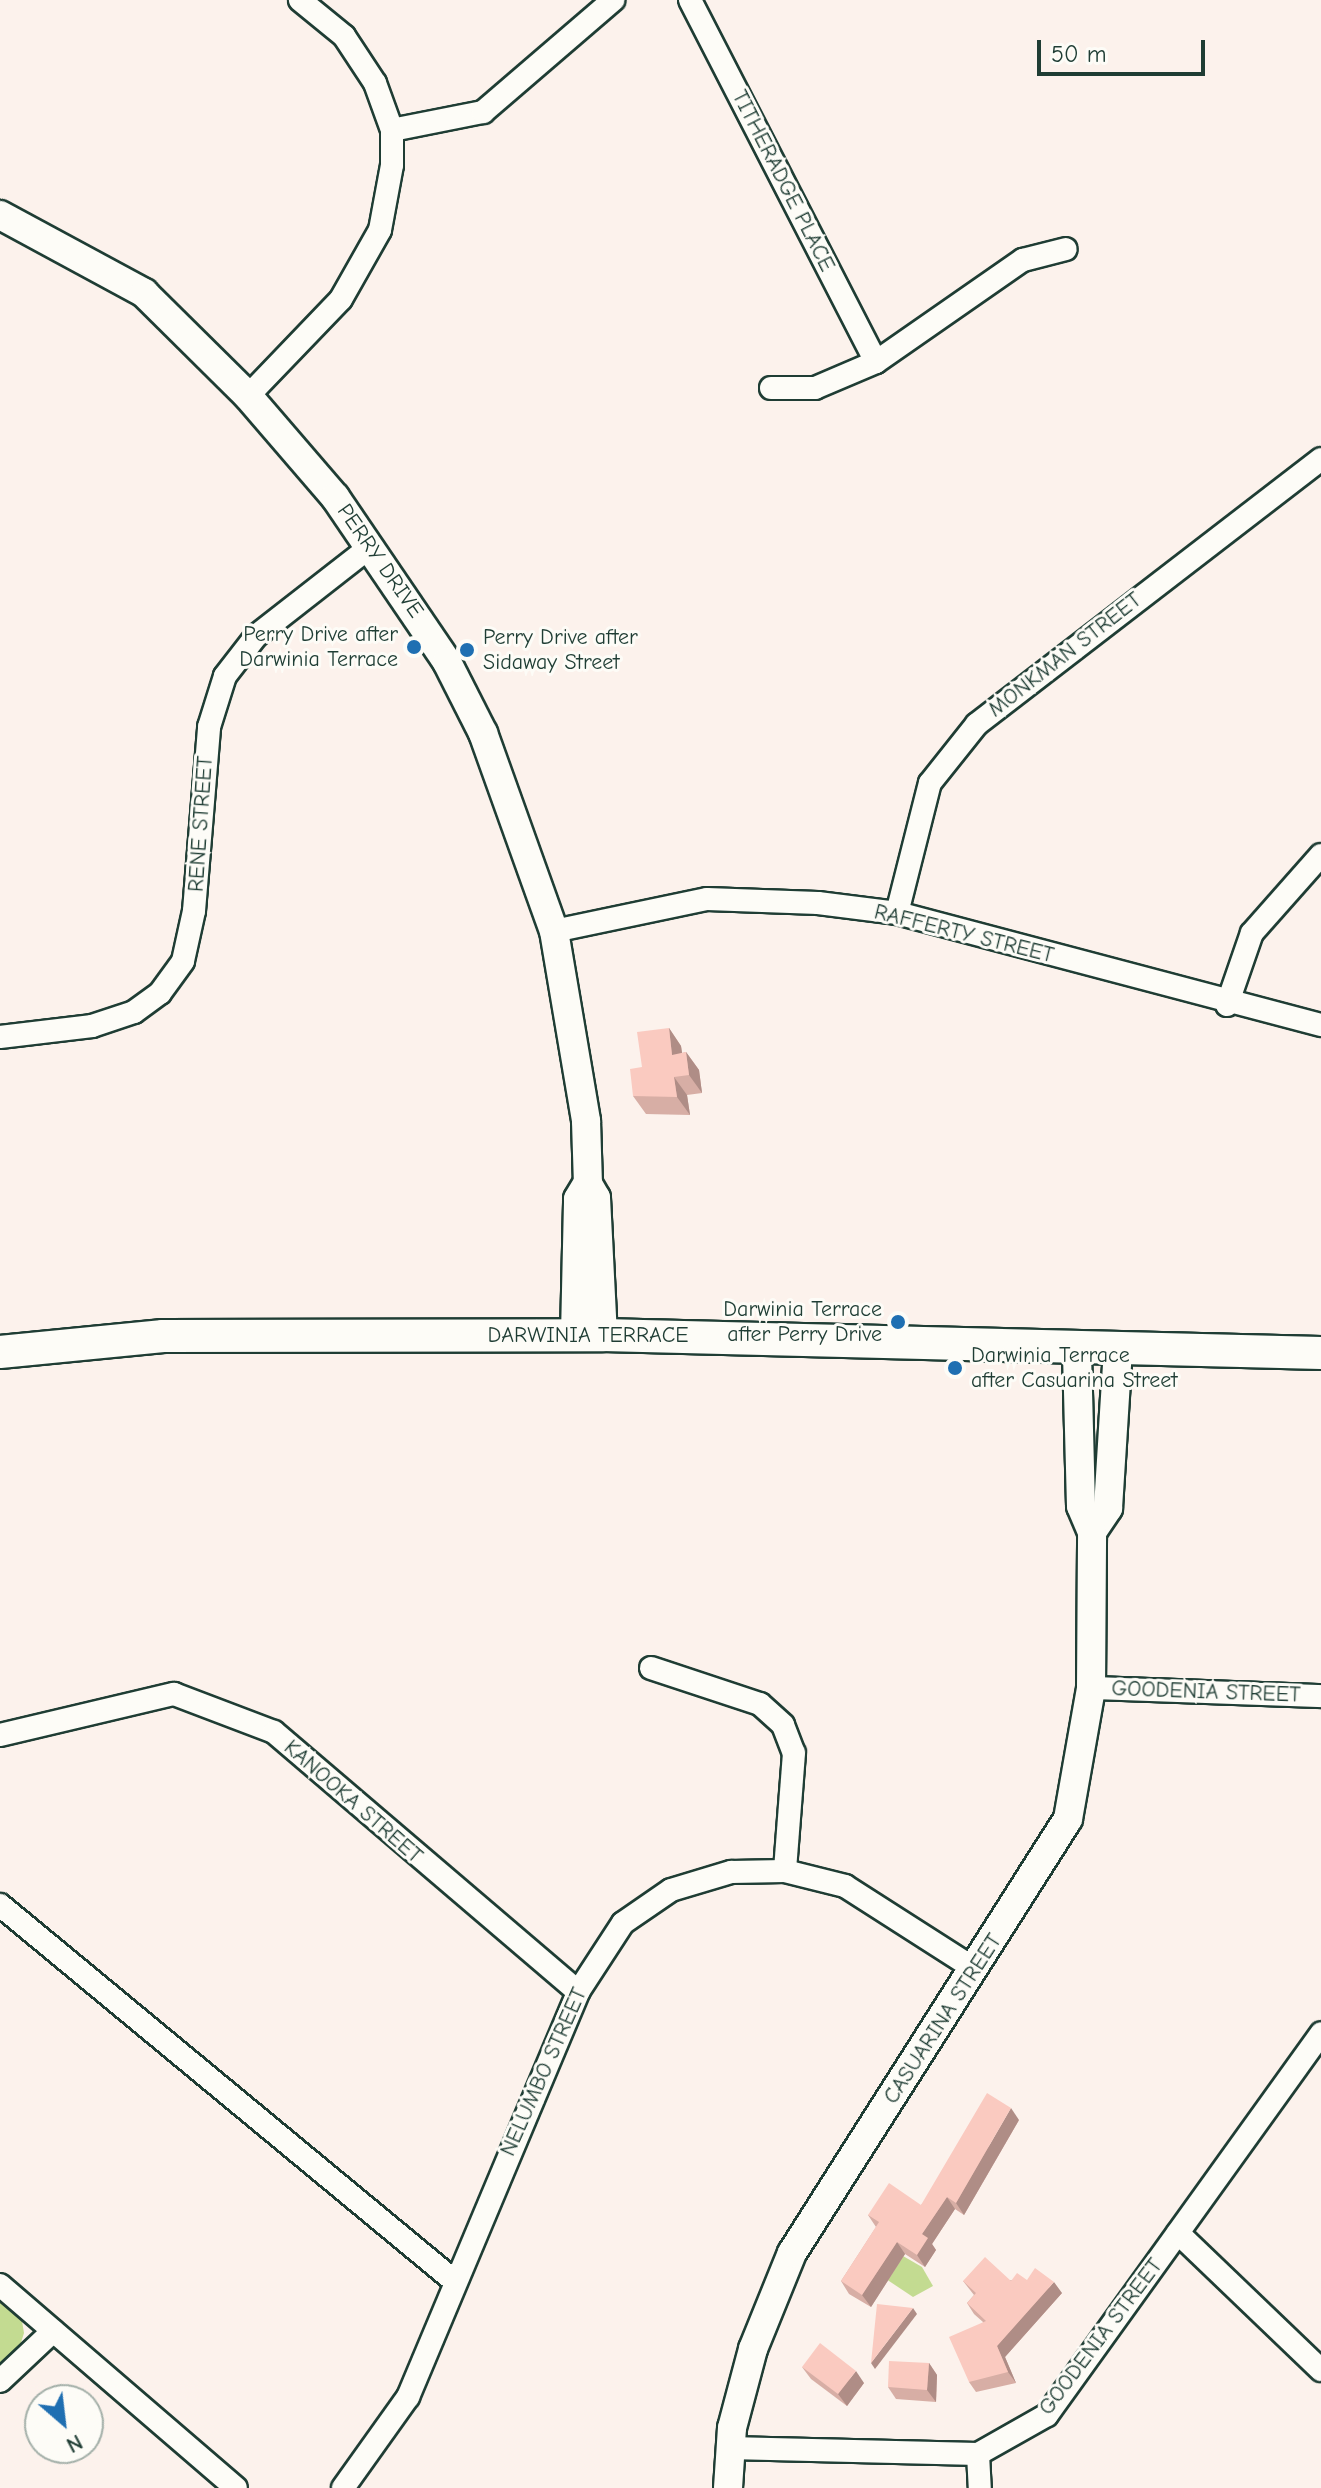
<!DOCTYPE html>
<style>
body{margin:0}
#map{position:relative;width:1321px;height:2488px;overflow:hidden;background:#fcf2ec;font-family:"Comic Neue",sans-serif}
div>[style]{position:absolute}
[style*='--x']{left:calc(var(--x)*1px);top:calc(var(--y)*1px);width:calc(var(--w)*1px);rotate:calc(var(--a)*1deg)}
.green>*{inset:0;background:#c3db91}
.roads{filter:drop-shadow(2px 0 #1f3d34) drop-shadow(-2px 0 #1f3d34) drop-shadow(0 2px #1f3d34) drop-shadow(0 -2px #1f3d34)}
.minor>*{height:22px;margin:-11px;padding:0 11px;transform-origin:11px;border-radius:11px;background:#fdfcf7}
.tertiary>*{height:28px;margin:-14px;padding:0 14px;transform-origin:14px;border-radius:14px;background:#fdfcf7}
.secondary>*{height:32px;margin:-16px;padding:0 16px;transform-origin:16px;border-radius:16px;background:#fdfcf7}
.wall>*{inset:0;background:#d7aea5}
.shaded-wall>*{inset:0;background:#af8d86}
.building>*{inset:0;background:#facac0}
.dots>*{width:22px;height:22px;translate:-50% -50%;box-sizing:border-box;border:4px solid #fdfcf7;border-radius:50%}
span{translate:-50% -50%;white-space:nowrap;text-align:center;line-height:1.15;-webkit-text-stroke:6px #fdfcf7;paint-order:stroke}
.street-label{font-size:22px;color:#1f3d34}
.poi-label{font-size:22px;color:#1f3d34}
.right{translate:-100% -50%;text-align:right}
.left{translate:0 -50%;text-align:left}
.north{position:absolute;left:24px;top:2384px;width:80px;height:80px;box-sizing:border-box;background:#fdfcf7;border:2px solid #a4b0a9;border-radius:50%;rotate:152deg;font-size:22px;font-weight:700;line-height:32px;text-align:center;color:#1f3d34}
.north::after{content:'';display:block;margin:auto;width:28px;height:36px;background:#1f6fb2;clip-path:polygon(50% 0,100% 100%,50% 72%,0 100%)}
.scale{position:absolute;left:1037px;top:40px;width:168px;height:36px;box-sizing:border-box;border:4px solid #1f3d34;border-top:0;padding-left:10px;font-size:24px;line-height:28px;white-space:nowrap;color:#1f3d34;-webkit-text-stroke:6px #fdfcf7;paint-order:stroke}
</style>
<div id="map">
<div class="green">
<div style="clip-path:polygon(903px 2256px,922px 2267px,933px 2286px,913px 2297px,883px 2277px)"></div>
<div style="clip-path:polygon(0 2302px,22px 2321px,24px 2333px,19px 2349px,0 2364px)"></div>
</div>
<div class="roads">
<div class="minor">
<div style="--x:690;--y:0;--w:407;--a:62.8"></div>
<div style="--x:392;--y:130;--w:93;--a:-11.2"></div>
<div style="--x:483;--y:112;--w:172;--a:-40.7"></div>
<div style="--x:771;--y:388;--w:44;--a:0"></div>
<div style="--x:815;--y:388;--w:66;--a:-23.1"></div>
<div style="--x:876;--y:362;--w:179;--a:-34.8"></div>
<div style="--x:1023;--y:260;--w:44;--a:-14.3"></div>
<div style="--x:248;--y:396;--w:134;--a:-46.2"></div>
<div style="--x:341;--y:299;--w:79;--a:-60.5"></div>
<div style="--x:380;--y:230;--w:66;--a:-79.5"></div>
<div style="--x:392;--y:165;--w:35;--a:-90"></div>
<div style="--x:392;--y:130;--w:50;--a:-109.9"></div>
<div style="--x:375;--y:83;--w:56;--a:-123.4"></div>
<div style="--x:344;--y:36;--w:57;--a:-140.7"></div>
<div style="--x:897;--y:913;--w:134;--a:-75.8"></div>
<div style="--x:930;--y:783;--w:75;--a:-51.5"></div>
<div style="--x:977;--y:724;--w:434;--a:-37.6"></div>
<div style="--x:554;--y:931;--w:156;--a:-11.8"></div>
<div style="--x:707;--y:899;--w:111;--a:2.1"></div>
<div style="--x:818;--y:903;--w:80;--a:7.2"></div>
<div style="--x:897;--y:913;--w:439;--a:14.8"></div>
<div style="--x:1227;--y:1005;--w:76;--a:-70.9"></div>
<div style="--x:1252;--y:933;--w:104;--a:-48.5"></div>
<div style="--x:0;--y:1037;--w:93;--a:-6.8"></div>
<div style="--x:92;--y:1026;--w:44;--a:-18.4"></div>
<div style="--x:134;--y:1012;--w:32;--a:-36"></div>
<div style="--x:160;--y:993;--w:39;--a:-54"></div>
<div style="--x:183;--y:961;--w:51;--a:-77.6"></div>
<div style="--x:194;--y:911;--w:185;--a:-85.3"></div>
<div style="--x:209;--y:727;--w:53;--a:-72.6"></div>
<div style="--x:225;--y:676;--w:51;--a:-52.2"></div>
<div style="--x:256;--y:636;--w:146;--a:-38"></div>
<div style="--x:651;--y:1668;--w:115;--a:18.3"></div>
<div style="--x:760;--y:1704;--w:31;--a:42"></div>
<div style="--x:783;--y:1725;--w:30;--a:69"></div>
<div style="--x:794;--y:1753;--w:118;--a:94.4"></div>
<div style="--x:1091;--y:1688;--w:230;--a:2"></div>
<div style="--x:0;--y:1735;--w:179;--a:-13.3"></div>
<div style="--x:174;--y:1694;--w:107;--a:20.8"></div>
<div style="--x:274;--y:1732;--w:400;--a:40.5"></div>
<div style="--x:0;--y:1905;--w:587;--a:39.61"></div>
<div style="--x:1178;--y:2233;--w:198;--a:43.8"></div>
<div style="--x:0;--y:2285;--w:311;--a:40.7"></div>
<div style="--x:0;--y:2381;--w:73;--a:-43.3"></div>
<div style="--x:729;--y:2448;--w:249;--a:1.4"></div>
<div style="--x:978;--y:2454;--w:79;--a:-29.5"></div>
<div style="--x:1047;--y:2415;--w:470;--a:-54.3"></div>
<div style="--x:978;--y:2454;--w:34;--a:87"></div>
<div style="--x:343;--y:2488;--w:112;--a:-54.5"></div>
<div style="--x:408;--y:2397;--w:439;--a:-67.2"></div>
<div style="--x:578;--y:1992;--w:82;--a:-56.9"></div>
<div style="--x:623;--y:1923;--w:58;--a:-34.5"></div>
<div style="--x:671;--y:1890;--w:63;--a:-16.7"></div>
<div style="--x:731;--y:1872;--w:54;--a:-1.1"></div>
<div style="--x:785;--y:1871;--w:62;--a:14"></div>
<div style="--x:845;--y:1886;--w:154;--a:32.6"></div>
</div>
<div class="tertiary">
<div style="--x:0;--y:215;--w:164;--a:28.4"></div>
<div style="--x:144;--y:293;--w:146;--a:44.7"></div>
<div style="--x:248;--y:396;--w:133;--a:49.3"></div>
<div style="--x:335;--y:497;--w:199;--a:55.8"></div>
<div style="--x:447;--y:662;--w:80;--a:63.1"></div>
<div style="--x:483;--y:733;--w:210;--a:70.3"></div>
<div style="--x:554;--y:931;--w:193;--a:80.4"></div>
<div style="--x:586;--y:1121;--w:63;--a:88.2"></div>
<div style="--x:588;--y:1184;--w:16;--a:60"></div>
<div style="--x:596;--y:1198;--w:137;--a:87.1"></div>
<div style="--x:575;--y:1335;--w:136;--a:-88.7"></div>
<div style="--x:578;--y:1199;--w:17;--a:-59"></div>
<div style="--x:1092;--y:1532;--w:29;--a:-56"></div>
<div style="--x:1108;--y:1508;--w:159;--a:-86.4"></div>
<div style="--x:728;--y:2488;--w:60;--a:-86.2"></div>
<div style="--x:732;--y:2428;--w:82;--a:-75.1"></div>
<div style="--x:753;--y:2349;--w:104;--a:-67.9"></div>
<div style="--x:792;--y:2253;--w:514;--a:-57.55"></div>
<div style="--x:1068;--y:1819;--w:133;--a:-80"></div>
<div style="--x:1091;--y:1688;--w:156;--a:-89.6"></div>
<div style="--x:1092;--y:1532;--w:28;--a:-113"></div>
<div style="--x:1081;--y:1506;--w:158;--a:-91.5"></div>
</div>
<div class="secondary">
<div style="--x:0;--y:1352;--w:164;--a:-5.6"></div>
<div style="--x:163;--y:1336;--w:440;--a:-0.1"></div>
<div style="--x:603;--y:1335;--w:718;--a:1.44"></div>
</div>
</div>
<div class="wall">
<div style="clip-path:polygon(669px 1028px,681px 1046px,682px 1053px,686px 1052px,699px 1070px,702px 1093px,687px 1095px,690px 1115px,646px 1114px,633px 1096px,642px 1067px)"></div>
<div style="clip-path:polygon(1019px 2120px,964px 2215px,955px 2209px,932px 2244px,936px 2250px,925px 2267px,905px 2254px,871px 2307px,849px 2294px,841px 2281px,876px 2227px,868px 2215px,921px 2205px)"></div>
<div style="clip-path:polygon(1027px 2280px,1062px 2293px,1005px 2357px,1016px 2383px,976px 2392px,969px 2382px,983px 2322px,974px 2314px,967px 2303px,974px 2295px,963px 2281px)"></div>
<div style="clip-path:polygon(929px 2363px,937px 2375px,936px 2402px,896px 2399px,888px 2387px)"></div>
<div style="clip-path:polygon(802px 2367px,864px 2383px,847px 2406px,811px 2379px)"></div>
</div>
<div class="shaded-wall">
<div style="clip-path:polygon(669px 1028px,681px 1046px,685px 1073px,672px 1055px)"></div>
<div style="clip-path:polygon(686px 1052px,699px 1070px,702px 1093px,689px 1075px)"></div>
<div style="clip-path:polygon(674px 1077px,687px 1095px,690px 1115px,677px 1097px)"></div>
<div style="clip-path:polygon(1011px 2108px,1019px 2120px,964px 2215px,956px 2203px)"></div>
<div style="clip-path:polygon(947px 2197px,955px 2209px,932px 2244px,936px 2250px,925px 2267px,917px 2255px,922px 2234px)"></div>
<div style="clip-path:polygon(897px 2242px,905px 2254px,871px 2307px,862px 2295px)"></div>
<div style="clip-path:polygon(1054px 2282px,1062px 2293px,1005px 2357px,1016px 2383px,1008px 2372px,997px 2346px)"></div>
<div style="clip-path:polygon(913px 2308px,917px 2314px,875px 2369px,871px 2363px)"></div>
<div style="clip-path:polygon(929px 2363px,937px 2375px,936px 2402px,927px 2390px)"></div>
<div style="clip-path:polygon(856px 2371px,864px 2383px,847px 2406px,838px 2394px)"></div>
</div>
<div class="building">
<div style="clip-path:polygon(669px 1028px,672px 1055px,686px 1052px,689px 1075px,674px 1077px,677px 1097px,633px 1096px,630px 1069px,642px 1067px,637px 1032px)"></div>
<div style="clip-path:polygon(987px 2093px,1011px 2108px,956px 2203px,947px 2197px,922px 2234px,928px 2238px,917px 2255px,897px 2242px,862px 2295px,841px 2281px,879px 2222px,868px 2215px,889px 2183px,921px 2205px)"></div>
<div style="clip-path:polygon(985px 2257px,1011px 2281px,1017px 2273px,1027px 2280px,1035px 2268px,1054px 2282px,997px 2346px,1008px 2372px,969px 2382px,949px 2337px,986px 2321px,967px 2303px,976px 2293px,963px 2281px)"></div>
<div style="clip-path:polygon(877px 2304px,913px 2308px,871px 2363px)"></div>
<div style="clip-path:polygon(820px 2343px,856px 2371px,838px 2394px,802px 2367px)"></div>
<div style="clip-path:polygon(889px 2361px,929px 2363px,927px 2390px,888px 2387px)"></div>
</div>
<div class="dots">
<div style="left:414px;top:647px;background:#1f6fb2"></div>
<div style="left:467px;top:650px;background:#1f6fb2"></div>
<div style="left:898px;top:1322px;background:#1f6fb2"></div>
<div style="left:955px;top:1368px;background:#1f6fb2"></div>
</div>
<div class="street-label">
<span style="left:783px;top:181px;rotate:63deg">TITHERADGE PLACE</span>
<span style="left:380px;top:561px;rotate:55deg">PERRY DRIVE</span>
<span style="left:1065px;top:655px;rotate:-38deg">MONKMAN STREET</span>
<span style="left:201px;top:824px;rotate:-86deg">RENE STREET</span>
<span style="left:964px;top:934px;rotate:14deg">RAFFERTY STREET</span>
<span style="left:588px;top:1336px">DARWINIA TERRACE</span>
<span style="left:1206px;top:1692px;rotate:2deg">GOODENIA STREET</span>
<span style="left:353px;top:1802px;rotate:41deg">KANOOKA STREET</span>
<span style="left:943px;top:2019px;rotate:-57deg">CASUARINA STREET</span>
<span style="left:544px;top:2072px;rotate:-66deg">NELUMBO STREET</span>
<span style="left:1101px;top:2337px;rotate:-53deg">GOODENIA STREET</span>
</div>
<div class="poi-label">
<span class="right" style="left:398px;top:647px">Perry Drive after<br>Darwinia Terrace</span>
<span class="left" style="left:483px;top:650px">Perry Drive after<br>Sidaway Street</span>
<span class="right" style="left:882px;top:1322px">Darwinia Terrace<br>after Perry Drive</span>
<span class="left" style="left:971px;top:1368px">Darwinia Terrace<br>after Casuarina Street</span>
</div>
<div class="north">N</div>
<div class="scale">50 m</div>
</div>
